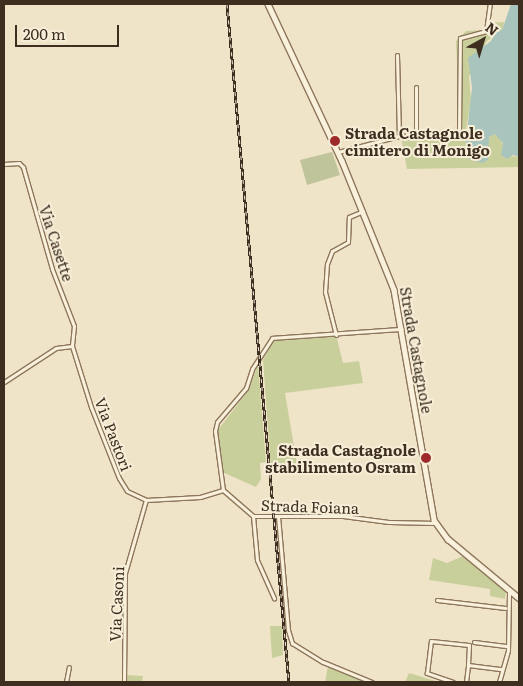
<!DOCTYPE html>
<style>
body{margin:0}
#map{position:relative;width:523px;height:686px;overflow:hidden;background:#f0e4c8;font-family:Literata,serif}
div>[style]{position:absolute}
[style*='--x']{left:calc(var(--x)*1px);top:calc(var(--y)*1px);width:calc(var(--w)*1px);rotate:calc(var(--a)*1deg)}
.green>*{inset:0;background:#c9cf9b}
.cemetery>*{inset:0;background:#bfc49a}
.water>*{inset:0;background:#a9c4bc}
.roads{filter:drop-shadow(1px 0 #8d765c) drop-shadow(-1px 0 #8d765c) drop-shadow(0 1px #8d765c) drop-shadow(0 -1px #8d765c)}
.minor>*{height:3px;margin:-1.5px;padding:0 1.5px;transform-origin:1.5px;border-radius:1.5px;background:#faf1dc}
.secondary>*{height:4.5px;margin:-2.25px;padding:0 2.25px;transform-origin:2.25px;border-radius:2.25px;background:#faf1dc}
.rail>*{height:3px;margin-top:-1.5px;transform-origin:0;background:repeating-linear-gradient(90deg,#f7eed8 0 4px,#3d2e20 0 8px);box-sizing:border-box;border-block:1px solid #3d2e20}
.dots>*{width:14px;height:14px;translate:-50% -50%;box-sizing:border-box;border:2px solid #f7eed8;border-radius:50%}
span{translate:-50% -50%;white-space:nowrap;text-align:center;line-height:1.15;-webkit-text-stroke:4px #f7eed8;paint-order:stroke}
.poi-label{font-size:15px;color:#3d2e20;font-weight:700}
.left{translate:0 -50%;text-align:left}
.right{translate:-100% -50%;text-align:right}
.street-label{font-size:15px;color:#3d2e20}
.frame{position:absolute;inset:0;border:5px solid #3d2e20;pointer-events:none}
.north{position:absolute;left:458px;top:15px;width:50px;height:50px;-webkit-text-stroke:4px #f7eed8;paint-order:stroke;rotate:39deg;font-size:14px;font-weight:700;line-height:20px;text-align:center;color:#3d2e20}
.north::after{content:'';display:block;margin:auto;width:18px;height:22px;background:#3d2e20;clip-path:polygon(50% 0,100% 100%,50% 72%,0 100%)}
.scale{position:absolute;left:15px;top:25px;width:104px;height:22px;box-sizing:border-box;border:2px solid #3d2e20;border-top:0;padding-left:6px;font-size:15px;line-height:18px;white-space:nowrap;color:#3d2e20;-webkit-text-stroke:4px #f7eed8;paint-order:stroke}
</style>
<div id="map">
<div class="green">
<div style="clip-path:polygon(504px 22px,502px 31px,487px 41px,469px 76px,471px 100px,465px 136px,488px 143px,489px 137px,495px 134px,500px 136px,503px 145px,502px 155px,519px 157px,519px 167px,407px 169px,401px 138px,429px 133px,430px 130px,460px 129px,456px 41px,466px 31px,485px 30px,488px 23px)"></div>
<div style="clip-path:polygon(336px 335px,343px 363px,359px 361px,363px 383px,285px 393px,297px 464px,305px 463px,306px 469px,285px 473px,284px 467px,271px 469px,263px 360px,276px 337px)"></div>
<div style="clip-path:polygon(258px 365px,266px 462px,260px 463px,261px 479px,256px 487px,222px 472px,217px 431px,248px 391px)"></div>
<div style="clip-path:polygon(463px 556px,506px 590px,505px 599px,490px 596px,490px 589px,429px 580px,433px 558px,447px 563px)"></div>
<div style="clip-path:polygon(270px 626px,282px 626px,283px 655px,272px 658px)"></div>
<div style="clip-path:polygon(328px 666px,356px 677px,367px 682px,325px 682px)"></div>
<div style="clip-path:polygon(409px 673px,439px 682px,405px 682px)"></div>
<div style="clip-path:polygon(127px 675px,143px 676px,142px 682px,127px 682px)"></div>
</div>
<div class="cemetery">
<div style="clip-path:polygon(332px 152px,340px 175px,307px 185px,300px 160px)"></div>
</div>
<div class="water">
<div style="clip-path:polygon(511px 4px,519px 4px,519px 157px,513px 155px,507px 159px,501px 155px,503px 143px,495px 134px,489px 137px,488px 160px,482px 163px,469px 159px,465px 149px,472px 88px,468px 58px,491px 41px,495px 32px,502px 30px)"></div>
</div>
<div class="roads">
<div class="minor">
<div style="--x:397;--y:55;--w:81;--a:88.6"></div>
<div style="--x:416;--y:87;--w:49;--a:90"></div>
<div style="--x:338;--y:152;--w:63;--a:-14.7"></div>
<div style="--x:399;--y:136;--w:57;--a:-3"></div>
<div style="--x:456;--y:133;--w:4;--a:-45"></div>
<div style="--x:459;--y:130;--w:92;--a:-89.4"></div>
<div style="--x:460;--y:38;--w:27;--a:-15"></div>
<div style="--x:486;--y:31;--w:27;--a:-82"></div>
<div style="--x:4;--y:164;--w:15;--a:-4"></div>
<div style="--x:19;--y:163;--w:6;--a:45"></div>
<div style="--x:23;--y:167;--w:106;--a:74.1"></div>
<div style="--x:52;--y:269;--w:61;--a:68.9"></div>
<div style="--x:74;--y:326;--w:20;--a:96"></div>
<div style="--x:336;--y:335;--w:44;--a:-104.3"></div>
<div style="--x:325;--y:292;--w:28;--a:-86"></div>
<div style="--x:327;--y:264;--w:14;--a:-69"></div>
<div style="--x:332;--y:251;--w:18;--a:-29"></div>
<div style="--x:348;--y:242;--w:25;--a:-88"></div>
<div style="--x:349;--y:217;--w:15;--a:-23"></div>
<div style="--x:72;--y:346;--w:64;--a:72.7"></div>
<div style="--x:91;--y:407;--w:76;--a:68.5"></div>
<div style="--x:119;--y:478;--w:15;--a:58"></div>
<div style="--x:127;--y:491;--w:21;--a:25"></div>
<div style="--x:146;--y:500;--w:54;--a:-3.2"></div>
<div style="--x:200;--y:497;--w:24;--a:-17"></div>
<div style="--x:4;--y:382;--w:62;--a:-33.2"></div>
<div style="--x:56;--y:348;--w:16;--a:-7"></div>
<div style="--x:223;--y:490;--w:60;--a:-97.7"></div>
<div style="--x:215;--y:431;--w:9;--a:-77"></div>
<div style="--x:217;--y:422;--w:45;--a:-49.5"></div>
<div style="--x:246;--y:388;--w:20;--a:-72"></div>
<div style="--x:252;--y:369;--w:37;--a:-57"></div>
<div style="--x:272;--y:338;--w:130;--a:-4"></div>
<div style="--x:223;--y:490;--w:40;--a:41"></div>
<div style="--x:253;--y:516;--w:90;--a:0"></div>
<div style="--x:343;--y:516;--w:46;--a:7.4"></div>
<div style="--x:389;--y:522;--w:47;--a:1.2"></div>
<div style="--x:253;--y:516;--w:44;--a:84.8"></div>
<div style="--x:257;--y:560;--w:42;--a:65.9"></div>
<div style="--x:278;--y:516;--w:114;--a:85"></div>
<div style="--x:288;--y:630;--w:14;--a:73"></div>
<div style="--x:292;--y:643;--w:36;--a:32"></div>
<div style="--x:323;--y:662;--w:53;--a:22.2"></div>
<div style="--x:437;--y:600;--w:69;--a:6.6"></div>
<div style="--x:474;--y:642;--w:34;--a:7"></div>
<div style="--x:66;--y:682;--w:15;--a:-79"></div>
<div style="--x:124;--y:682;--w:109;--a:-89.5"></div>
<div style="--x:125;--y:573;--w:76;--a:-74"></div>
<div style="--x:453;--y:682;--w:28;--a:-161"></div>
<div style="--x:427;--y:673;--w:32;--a:-83"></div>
<div style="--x:431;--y:641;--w:38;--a:6"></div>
<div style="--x:469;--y:645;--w:20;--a:93"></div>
<div style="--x:468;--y:665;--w:34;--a:7"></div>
<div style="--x:466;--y:682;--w:17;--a:-83"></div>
<div style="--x:499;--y:682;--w:33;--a:-74"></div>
<div style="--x:508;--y:650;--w:60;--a:-89"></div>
</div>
<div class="secondary">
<div style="--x:268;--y:4;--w:174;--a:64.8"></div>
<div style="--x:342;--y:161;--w:139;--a:68"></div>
<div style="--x:394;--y:290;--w:233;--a:80.1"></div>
<div style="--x:434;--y:520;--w:24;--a:54"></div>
<div style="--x:448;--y:539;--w:92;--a:39.7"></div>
</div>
</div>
<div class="rail">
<div style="--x:227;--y:4;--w:681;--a:84.78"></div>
</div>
<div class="dots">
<div style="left:335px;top:141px;background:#9e2a2b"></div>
<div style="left:426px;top:458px;background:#9e2a2b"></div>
</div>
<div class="poi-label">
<span class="left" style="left:345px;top:141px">Strada Castagnole<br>cimitero di Monigo</span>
<span class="right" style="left:416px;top:458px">Strada Castagnole<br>stabilimento Osram</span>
</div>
<div class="street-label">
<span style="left:57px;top:243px;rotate:72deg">Via Casette</span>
<span style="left:417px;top:350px;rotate:80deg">Strada Castagnole</span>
<span style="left:114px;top:434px;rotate:69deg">Via Pastori</span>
<span style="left:310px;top:506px;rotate:2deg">Strada Foiana</span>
<span style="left:116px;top:604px;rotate:-87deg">Via Casoni</span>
</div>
<div class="frame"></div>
<div class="north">N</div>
<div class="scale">200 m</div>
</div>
